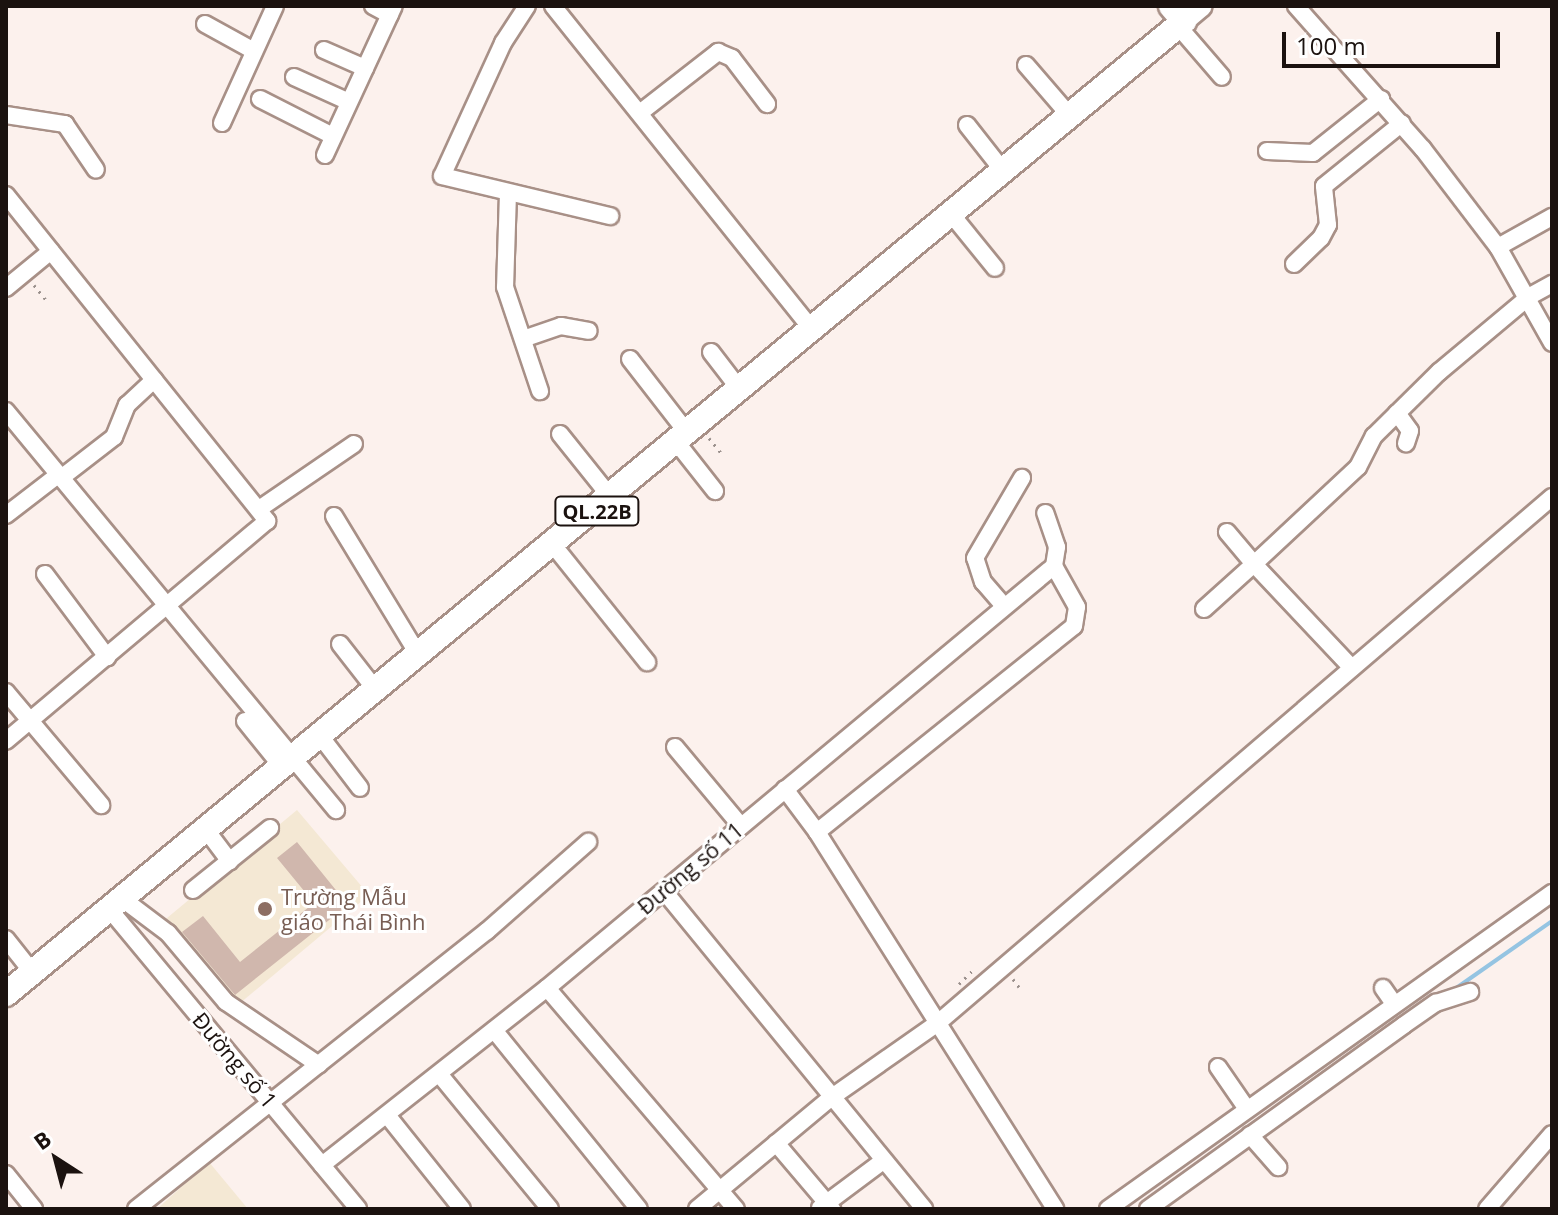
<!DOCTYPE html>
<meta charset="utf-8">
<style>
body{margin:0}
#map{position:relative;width:1558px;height:1215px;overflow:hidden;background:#fcf1ed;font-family:"Open Sans",sans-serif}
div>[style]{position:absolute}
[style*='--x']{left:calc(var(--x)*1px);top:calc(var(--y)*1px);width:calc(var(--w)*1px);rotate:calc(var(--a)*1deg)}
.education>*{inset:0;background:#f4e8d4}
.stream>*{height:4px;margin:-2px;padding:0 2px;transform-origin:2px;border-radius:2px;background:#95c4e2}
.building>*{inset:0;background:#d0b7ad}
.path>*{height:3px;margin-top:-1.5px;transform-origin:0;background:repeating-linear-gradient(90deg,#9a908c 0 2px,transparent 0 8px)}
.roads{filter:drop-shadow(2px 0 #a89087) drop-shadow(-2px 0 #a89087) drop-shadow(0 2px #a89087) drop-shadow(0 -2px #a89087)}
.minor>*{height:16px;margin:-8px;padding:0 8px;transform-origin:8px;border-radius:8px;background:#fff}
.major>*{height:20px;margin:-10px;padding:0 10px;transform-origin:10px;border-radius:10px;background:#fff}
.highway>*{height:24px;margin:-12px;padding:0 12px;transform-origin:12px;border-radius:12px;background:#fff}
.dots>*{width:22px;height:22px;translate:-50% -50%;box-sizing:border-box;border:4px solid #fff;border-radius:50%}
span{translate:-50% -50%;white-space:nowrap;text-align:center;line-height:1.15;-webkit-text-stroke:6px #fff;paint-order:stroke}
.shield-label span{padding:2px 6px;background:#fff;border:2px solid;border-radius:6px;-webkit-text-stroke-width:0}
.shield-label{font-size:20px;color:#1b120f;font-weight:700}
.street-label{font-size:22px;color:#1b120f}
.education-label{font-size:22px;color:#785e54}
.left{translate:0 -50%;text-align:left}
.frame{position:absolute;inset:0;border:8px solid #1b120f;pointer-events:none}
.north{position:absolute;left:16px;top:1119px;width:80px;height:80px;-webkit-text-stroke:6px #fff;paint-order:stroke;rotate:324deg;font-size:22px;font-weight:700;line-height:32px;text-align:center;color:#1b120f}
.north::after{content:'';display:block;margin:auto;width:28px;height:36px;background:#1b120f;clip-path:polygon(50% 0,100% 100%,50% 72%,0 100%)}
.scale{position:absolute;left:1282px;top:32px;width:218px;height:36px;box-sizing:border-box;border:4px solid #1b120f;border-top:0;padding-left:10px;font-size:24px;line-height:28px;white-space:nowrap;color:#1b120f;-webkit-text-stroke:6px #fff;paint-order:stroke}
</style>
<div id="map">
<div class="education">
<div style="clip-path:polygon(297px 810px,369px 895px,233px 1009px,161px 923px)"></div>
<div style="clip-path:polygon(209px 1162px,248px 1209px,157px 1209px)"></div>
</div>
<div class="stream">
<div style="--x:1452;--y:991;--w:122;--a:-35"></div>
</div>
<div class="building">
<div style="clip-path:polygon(297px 842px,348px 905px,235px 995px,182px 932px,203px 916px,240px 962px,314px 903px,277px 858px)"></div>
</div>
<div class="path">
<div style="--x:34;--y:285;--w:21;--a:51"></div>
<div style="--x:709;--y:438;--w:19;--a:51"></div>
<div style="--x:1013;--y:979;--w:10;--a:53"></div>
<div style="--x:959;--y:984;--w:20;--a:-45"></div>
</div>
<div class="roads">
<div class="minor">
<div style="--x:373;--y:6;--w:19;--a:28"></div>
<div style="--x:527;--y:6;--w:44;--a:123"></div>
<div style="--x:503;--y:43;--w:146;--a:114.6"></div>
<div style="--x:442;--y:176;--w:173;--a:13.4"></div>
<div style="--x:553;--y:6;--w:416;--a:51.3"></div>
<div style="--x:1296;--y:6;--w:191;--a:48.4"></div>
<div style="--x:1423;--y:149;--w:123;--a:52.6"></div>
<div style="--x:1498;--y:247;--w:110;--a:60.6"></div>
<div style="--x:205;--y:24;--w:56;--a:28.9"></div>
<div style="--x:1178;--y:26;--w:67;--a:49.2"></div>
<div style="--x:324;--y:50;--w:45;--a:23.7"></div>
<div style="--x:1026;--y:65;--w:67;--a:49.2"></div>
<div style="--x:294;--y:77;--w:60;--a:24.4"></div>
<div style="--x:260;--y:99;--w:82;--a:26.9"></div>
<div style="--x:641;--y:112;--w:98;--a:-37.9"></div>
<div style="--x:718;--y:52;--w:15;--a:23"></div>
<div style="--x:732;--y:58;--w:58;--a:52.7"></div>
<div style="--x:6;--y:115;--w:60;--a:8.7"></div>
<div style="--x:65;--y:124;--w:55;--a:56"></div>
<div style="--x:222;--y:123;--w:128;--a:-65.6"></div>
<div style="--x:967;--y:125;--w:60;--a:51.8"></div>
<div style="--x:1267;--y:151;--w:46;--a:2.5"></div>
<div style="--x:1313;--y:153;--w:87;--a:-38.5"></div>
<div style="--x:325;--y:155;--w:164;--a:-65.2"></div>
<div style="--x:508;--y:193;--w:94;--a:91.8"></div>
<div style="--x:505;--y:287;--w:110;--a:71.4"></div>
<div style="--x:6;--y:195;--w:418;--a:51.3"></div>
<div style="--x:267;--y:521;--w:341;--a:139.9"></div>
<div style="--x:952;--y:215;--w:68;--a:50.9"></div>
<div style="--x:1498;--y:247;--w:62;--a:-29.1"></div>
<div style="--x:1294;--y:264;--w:37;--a:-44"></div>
<div style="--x:1321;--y:238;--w:15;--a:-62"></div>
<div style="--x:1328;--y:225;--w:39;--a:-96"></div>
<div style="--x:1324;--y:186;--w:100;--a:-38.9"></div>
<div style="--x:6;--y:288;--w:58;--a:-39.4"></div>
<div style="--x:523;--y:339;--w:40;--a:-18.9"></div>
<div style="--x:561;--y:326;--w:28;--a:10"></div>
<div style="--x:711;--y:352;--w:49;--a:52.4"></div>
<div style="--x:630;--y:359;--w:96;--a:52.2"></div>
<div style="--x:6;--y:411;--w:518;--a:50.41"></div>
<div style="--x:1397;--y:413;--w:22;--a:54"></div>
<div style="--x:1410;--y:431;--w:13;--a:108"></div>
<div style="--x:560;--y:434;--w:83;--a:51.3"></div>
<div style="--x:678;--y:444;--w:60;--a:51.8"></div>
<div style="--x:61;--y:478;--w:67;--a:-37.7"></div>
<div style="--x:114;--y:437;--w:35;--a:-68"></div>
<div style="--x:127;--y:405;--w:37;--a:-43"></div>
<div style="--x:259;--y:509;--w:115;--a:-34.4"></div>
<div style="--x:6;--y:515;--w:66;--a:-37.6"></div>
<div style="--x:334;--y:516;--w:164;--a:58.7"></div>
<div style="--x:554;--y:546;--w:149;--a:51.3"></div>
<div style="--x:45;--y:574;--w:104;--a:53.2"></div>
<div style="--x:1004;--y:606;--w:32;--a:-131"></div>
<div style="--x:983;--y:582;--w:25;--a:-108"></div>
<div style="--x:975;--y:558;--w:93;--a:-59.6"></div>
<div style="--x:1204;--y:609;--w:67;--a:-42"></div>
<div style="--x:1254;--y:564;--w:42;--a:-130.2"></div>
<div style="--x:340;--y:644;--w:58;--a:52"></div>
<div style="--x:1352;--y:668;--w:143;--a:-133.3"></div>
<div style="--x:1254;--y:564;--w:142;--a:-43"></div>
<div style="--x:1358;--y:467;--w:35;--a:-63"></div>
<div style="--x:1374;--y:436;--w:91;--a:-44.6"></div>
<div style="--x:1439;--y:372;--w:119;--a:-39.9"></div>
<div style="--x:1530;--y:296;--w:25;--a:-29"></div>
<div style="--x:6;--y:692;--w:148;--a:49.9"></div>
<div style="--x:245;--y:721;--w:60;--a:51"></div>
<div style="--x:321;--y:737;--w:64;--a:52.6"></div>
<div style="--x:675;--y:747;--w:103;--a:50.1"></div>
<div style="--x:785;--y:789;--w:54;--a:53.3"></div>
<div style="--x:817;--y:832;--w:329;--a:-38.7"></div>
<div style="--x:1074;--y:626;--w:19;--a:-81"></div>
<div style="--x:1077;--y:607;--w:47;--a:-119.3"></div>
<div style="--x:1054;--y:566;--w:19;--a:-81"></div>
<div style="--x:1057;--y:547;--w:36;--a:-109"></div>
<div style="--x:207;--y:831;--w:38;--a:53"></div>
<div style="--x:817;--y:832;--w:446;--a:57.7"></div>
<div style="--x:193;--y:890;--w:99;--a:-38.8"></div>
<div style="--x:664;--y:891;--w:411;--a:50.7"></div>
<div style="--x:124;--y:900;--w:55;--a:36.9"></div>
<div style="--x:168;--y:933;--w:90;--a:50"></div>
<div style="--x:226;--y:1002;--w:112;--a:34.1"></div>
<div style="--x:111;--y:911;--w:387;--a:50.3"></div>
<div style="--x:6;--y:939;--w:43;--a:51.5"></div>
<div style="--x:547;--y:988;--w:291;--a:49.5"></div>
<div style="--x:1383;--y:988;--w:19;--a:55"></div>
<div style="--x:494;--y:1030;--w:230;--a:51"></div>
<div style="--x:1218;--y:1067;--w:51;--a:55.4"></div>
<div style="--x:440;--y:1075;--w:173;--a:50.6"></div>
<div style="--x:387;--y:1115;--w:120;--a:51.4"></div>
<div style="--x:1250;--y:1135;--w:43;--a:48.8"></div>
<div style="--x:776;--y:1143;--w:87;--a:49.7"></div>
<div style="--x:322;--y:1165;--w:286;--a:-38.2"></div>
<div style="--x:547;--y:988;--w:660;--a:-39.77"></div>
<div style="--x:6;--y:1174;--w:45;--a:51.3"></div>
<div style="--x:820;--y:1208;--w:79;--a:-36.7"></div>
<div style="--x:136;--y:1209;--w:448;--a:-38.4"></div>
<div style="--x:487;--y:931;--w:135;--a:-41.4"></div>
<div style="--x:697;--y:1209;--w:175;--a:-39.7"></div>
<div style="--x:832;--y:1097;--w:131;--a:-35"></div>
<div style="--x:939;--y:1022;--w:807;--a:-40.58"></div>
<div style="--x:1108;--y:1209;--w:545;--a:-35.44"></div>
<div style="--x:1148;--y:1209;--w:315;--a:-35.7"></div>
<div style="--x:1404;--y:1025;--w:39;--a:-35"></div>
<div style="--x:1436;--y:1003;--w:36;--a:-18"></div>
<div style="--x:1487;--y:1209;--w:99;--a:-49.1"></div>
</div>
<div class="major">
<div style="--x:1184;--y:21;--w:23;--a:-40"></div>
</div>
<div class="highway">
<div style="--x:6;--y:994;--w:1528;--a:-39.56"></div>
<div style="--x:1184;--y:21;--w:20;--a:-131"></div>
</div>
</div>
<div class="dots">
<div style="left:265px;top:909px;background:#8d6e63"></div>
</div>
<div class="shield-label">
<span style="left:597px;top:511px">QL.22B</span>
</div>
<div class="street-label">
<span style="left:690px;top:868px;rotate:-40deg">Đường số 11</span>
<span style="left:235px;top:1060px;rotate:50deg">Đường số 1</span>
</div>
<div class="education-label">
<span class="left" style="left:281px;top:909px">Trường Mẫu<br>giáo Thái Bình</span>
</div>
<div class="frame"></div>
<div class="north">B</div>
<div class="scale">100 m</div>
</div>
